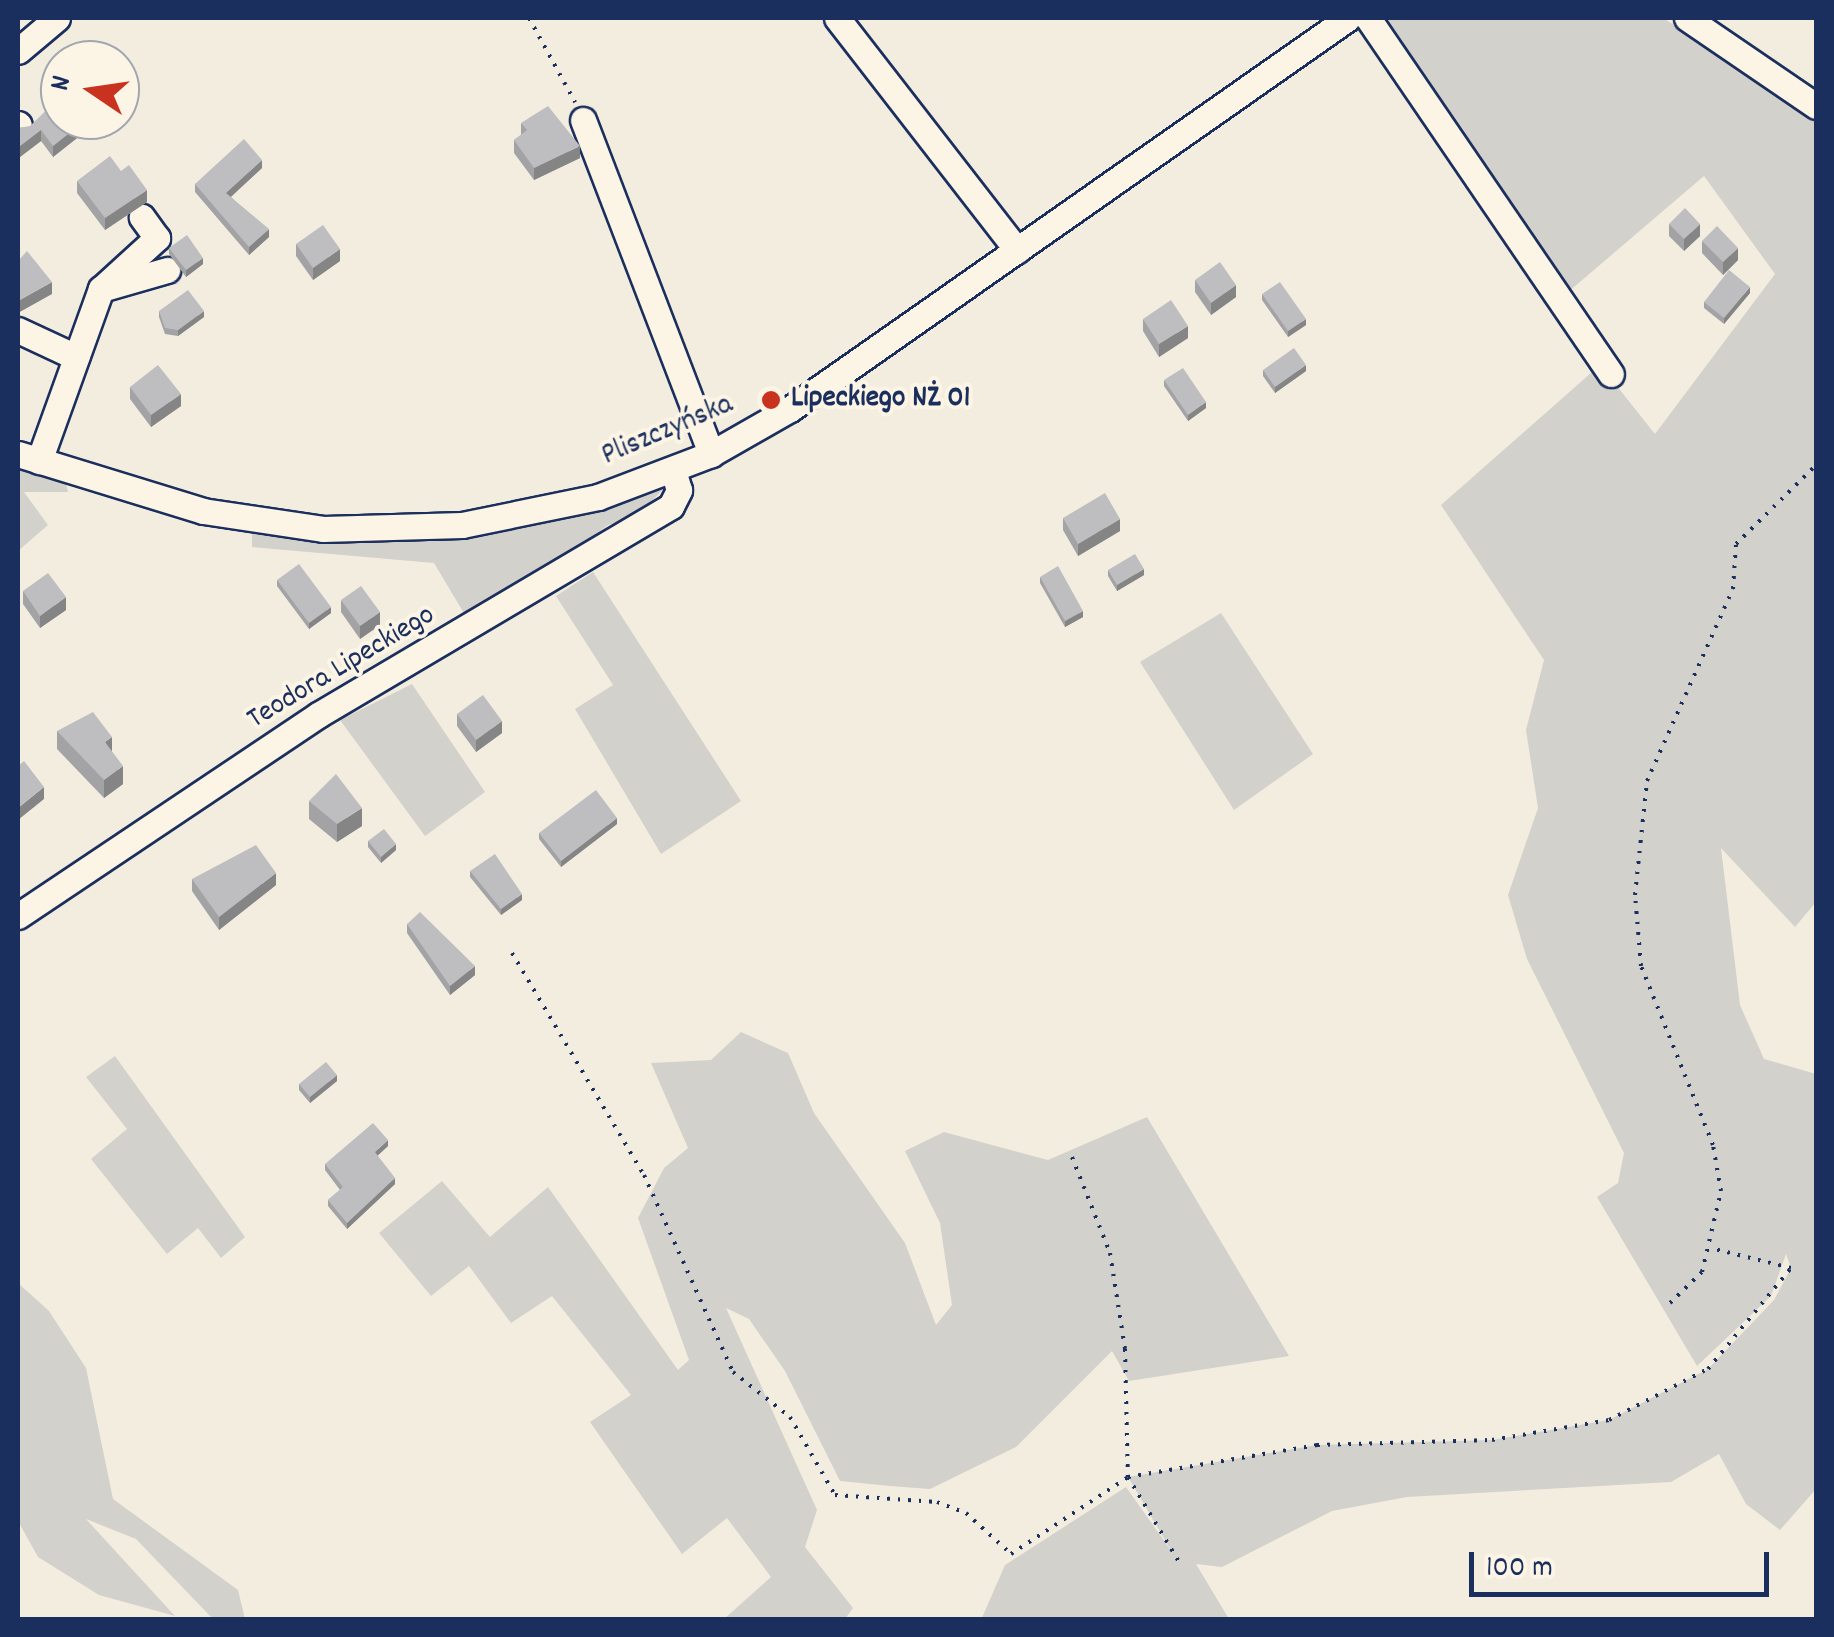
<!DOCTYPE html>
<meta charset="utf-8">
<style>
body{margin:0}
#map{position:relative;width:1834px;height:1637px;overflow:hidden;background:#f3ede0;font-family:Dekko,sans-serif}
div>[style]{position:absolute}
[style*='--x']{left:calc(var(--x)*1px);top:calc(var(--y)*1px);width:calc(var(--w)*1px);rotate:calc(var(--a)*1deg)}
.green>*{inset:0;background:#d3d1cc}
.path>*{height:4px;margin-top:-2px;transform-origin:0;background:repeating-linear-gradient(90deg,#1b2f5e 0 2.5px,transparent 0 10.5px)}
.roads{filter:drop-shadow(2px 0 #1b2f5e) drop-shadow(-2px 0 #1b2f5e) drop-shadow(0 2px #1b2f5e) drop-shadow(0 -2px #1b2f5e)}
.minor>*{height:25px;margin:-12.5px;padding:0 12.5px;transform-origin:12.5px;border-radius:12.5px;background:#fcf5e5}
.wall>*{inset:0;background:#a3a3a5}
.shaded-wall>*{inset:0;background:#858586}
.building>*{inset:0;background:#bebec0}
.dots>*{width:28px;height:28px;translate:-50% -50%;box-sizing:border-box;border:5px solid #fcf5e5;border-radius:50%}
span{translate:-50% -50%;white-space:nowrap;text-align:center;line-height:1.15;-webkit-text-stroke:8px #fcf5e5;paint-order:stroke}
.poi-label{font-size:30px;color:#1b2f5e;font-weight:700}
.left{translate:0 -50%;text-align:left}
.street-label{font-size:30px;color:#1b2f5e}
.frame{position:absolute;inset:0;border:20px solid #1b2f5e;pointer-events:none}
.north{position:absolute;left:40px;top:40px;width:100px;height:100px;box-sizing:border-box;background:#fcf5e5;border:2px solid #a2a6af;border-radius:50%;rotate:283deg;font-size:28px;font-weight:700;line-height:40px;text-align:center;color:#1b2f5e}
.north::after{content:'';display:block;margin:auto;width:35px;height:45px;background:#c8321e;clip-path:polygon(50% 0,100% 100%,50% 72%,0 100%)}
.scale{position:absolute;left:1469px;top:1552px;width:300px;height:45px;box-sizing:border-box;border:5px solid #1b2f5e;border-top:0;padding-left:12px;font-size:30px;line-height:35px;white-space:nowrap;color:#1b2f5e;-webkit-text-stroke:8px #fcf5e5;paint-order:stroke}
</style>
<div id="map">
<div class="green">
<div style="clip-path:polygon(1377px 18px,1663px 18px,1816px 114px,1816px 902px,1795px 927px,1721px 848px,1740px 1005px,1764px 1059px,1816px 1074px,1816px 1489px,1780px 1530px,1746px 1504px,1719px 1454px,1671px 1482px,1407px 1497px,1332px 1511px,1222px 1567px,1196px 1564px,1229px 1619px,981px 1620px,1005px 1565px,1126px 1487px,1172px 1552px,1128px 1477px,1317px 1445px,1492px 1440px,1609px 1420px,1708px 1369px,1774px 1300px,1791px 1268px,1786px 1254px,1771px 1296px,1697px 1366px,1597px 1197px,1618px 1183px,1624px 1153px,1527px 959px,1508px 895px,1538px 808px,1526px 730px,1544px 660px,1441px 505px,1600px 365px,1655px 434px,1775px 274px,1704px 176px,1567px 293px)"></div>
<div style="clip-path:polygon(18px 466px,65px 480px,68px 492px,24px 492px,48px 525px,18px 551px)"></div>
<div style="clip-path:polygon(665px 487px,637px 517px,608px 525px,471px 625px,434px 563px,252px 547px,252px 534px,396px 542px,519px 528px)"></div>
<div style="clip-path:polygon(593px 572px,741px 801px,661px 854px,575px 709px,613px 685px,556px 596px)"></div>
<div style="clip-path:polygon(1221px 613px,1313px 754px,1234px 810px,1140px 662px)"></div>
<div style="clip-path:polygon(412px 684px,485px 792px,425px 836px,340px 720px)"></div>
<div style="clip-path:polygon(741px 1032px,788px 1053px,814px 1113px,905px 1243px,936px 1325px,952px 1305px,940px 1223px,905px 1151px,944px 1132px,1048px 1160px,1147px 1117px,1289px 1356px,1129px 1381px,1112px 1351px,1016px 1447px,930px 1489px,890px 1486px,840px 1481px,785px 1371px,749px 1319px,726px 1308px,817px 1510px,805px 1547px,853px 1608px,845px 1619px,724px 1619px,771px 1577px,727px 1518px,682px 1554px,590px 1422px,631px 1395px,552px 1296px,511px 1323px,469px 1266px,431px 1296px,379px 1233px,442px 1181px,490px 1237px,548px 1187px,678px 1370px,689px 1360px,638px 1218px,664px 1168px,688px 1148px,651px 1063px,711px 1060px)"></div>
<div style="clip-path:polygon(115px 1056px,245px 1237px,221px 1258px,198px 1228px,167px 1254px,91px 1159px,127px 1129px,86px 1077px)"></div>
<div style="clip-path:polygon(18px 1283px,49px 1311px,86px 1368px,113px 1499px,238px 1590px,245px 1619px,213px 1619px,136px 1539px,86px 1519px,175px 1616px,99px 1595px,38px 1557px,18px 1521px)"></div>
</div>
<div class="path">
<div style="--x:529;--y:18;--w:96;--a:61.3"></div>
<div style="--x:512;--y:953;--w:258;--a:59.3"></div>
<div style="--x:644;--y:1175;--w:216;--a:65.7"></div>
<div style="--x:733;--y:1372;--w:73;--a:38.3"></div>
<div style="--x:790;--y:1417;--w:90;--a:60"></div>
<div style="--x:835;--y:1495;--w:102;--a:3.9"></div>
<div style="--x:937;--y:1502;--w:31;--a:21"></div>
<div style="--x:966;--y:1513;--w:61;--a:42.3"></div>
<div style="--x:1011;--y:1554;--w:140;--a:-33.3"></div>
<div style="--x:1128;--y:1477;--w:192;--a:-9.6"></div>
<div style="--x:1317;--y:1445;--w:175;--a:-1.6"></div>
<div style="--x:1492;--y:1440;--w:119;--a:-9.7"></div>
<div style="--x:1609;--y:1420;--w:111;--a:-27.3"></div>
<div style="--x:1708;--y:1369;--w:131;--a:-50.6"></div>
<div style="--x:1791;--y:1268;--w:83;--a:-166.1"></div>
<div style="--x:1072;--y:1157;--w:103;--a:68.4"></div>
<div style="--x:1110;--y:1253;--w:97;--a:81.1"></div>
<div style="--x:1125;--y:1349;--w:128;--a:88.7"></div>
<div style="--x:1128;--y:1477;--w:99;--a:59"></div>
<div style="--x:1670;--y:1303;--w:45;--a:-44.1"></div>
<div style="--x:1702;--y:1272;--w:83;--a:-76.8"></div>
<div style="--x:1721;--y:1191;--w:47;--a:-99.9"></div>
<div style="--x:1713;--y:1145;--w:193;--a:-111.9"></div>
<div style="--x:1641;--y:966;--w:71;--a:-94.8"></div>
<div style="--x:1635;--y:895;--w:115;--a:-84"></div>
<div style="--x:1647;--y:781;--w:210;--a:-65.9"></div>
<div style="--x:1733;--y:589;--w:45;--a:-86.2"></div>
<div style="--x:1736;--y:544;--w:112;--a:-44.6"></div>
</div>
<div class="roads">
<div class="minor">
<div style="--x:837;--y:18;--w:294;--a:52.2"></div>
<div style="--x:1368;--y:18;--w:431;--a:55.7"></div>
<div style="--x:1687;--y:18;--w:156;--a:34.3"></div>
<div style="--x:18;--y:51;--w:51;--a:-40.2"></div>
<div style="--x:583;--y:120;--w:358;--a:69"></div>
<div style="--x:18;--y:124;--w:1;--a:45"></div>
<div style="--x:101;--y:289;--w:69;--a:-16.1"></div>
<div style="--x:18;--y:330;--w:64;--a:25"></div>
<div style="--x:18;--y:454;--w:194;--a:17.1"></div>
<div style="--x:203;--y:511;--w:121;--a:8.5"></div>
<div style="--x:323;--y:529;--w:139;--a:-1.6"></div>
<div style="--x:462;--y:525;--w:139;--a:-11.6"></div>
<div style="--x:598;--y:497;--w:121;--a:-20.8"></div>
<div style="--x:711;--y:454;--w:91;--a:-29.7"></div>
<div style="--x:790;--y:409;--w:681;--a:-35.02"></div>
<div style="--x:39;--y:461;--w:183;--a:-70.2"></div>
<div style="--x:101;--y:289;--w:76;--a:-42.3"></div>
<div style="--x:157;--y:238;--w:26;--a:-126"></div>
<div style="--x:18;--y:916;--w:361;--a:-33.8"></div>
<div style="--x:318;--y:715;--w:410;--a:-30.6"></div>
<div style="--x:671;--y:506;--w:18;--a:-63"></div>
<div style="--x:679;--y:490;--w:21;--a:-107"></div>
</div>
</div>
<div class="wall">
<div style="clip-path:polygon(91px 120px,91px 127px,53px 157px,41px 141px,20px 157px,18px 153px,18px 128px)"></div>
<div style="clip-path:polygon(521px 123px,580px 158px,534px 180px,514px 153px,514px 140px,521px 135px)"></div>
<div style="clip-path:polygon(262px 168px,231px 197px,269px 237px,249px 255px,195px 192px,195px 184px)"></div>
<div style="clip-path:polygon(77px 181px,147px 202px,105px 230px,77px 193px)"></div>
<div style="clip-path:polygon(1669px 224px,1700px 236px,1684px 251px,1669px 236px)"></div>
<div style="clip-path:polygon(1702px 241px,1738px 260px,1723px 275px,1702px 253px)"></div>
<div style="clip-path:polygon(296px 244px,340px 261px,313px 280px,296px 256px)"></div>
<div style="clip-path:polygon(169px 248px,203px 264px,186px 277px,169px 254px)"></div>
<div style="clip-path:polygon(1195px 280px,1236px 297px,1211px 315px,1195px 292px)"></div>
<div style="clip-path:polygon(1750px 293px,1724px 324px,1704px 308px,1704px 302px)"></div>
<div style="clip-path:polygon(1262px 294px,1306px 325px,1288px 337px,1262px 300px)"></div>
<div style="clip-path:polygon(159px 311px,204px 317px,178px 336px,165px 334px,159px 317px)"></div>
<div style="clip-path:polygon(1143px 319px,1188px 338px,1159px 357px,1143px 331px)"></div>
<div style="clip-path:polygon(1263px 370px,1306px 371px,1275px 393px,1263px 376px)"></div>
<div style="clip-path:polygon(1164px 380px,1206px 408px,1188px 421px,1164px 386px)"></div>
<div style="clip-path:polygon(130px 387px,181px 406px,151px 427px,130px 399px)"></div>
<div style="clip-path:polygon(1063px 518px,1120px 531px,1078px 556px,1063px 530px)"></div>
<div style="clip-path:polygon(1108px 570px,1144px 575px,1117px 591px,1108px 576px)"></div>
<div style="clip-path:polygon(1040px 577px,1083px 617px,1065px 627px,1040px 583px)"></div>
<div style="clip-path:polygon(277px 580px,331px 613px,309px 629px,277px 586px)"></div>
<div style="clip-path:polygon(23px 591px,66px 610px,40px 628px,23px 604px)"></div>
<div style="clip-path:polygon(341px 600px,380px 625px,360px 639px,341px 612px)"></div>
<div style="clip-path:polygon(457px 714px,502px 733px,476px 752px,457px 726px)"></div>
<div style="clip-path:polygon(57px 731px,112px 752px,123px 784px,104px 798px,57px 749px)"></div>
<div style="clip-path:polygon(309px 801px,362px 826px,337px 842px,309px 819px)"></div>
<div style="clip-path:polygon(617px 824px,561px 867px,539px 839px,539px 833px)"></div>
<div style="clip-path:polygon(368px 841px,396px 850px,381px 863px,368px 847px)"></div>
<div style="clip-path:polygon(470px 871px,522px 900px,501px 915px,470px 877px)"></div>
<div style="clip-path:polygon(192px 879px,276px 885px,219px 930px,192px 891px)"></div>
<div style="clip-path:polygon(407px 924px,475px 975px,450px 995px,407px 933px)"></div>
<div style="clip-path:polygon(337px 1081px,310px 1103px,299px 1090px,299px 1084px)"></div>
<div style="clip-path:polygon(388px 1146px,377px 1156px,395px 1184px,347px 1229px,328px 1206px,328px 1200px,340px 1190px,325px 1170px,325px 1164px)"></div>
</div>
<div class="shaded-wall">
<div style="clip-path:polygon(86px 120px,91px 120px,91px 127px,53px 157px,53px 146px)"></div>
<div style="clip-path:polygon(41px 130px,41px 141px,20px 157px,20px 146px)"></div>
<div style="clip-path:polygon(580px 146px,580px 158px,534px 180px,534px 168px)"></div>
<div style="clip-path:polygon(262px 160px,262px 168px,226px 201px,226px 193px)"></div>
<div style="clip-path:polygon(147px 190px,147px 202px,105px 230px,105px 218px)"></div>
<div style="clip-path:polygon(1700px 224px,1700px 236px,1684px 251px,1684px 239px)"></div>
<div style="clip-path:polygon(269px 229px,269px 237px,249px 255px,249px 247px)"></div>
<div style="clip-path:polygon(1738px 248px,1738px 260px,1723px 275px,1723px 262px)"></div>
<div style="clip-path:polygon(340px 249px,340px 261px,313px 280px,313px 268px)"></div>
<div style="clip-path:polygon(203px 258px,203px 264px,186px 277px,186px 270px)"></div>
<div style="clip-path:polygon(52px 282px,52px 294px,18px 313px,18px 301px)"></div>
<div style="clip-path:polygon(1236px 285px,1236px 297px,1211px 315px,1211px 303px)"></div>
<div style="clip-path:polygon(1750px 287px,1750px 293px,1724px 324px,1724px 318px)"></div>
<div style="clip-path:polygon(204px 311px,204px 317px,178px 336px,178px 330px)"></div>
<div style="clip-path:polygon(1306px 319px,1306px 325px,1288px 337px,1288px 331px)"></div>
<div style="clip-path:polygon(1188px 326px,1188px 338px,1159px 357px,1159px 344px)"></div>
<div style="clip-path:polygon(1306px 365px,1306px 371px,1275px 393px,1275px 387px)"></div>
<div style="clip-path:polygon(181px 394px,181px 406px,151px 427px,151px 415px)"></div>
<div style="clip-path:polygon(1206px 402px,1206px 408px,1188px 421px,1188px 415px)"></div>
<div style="clip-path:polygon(1120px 519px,1120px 531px,1078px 556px,1078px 544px)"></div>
<div style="clip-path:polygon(1144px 569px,1144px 575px,1117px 591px,1117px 585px)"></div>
<div style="clip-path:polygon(66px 597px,66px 610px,40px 628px,40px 616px)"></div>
<div style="clip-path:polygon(331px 607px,331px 613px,309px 629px,309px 623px)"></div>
<div style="clip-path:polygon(1083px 611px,1083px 617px,1065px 627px,1065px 621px)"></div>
<div style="clip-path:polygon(380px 612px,380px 625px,360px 639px,360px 626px)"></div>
<div style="clip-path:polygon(502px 721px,502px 733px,476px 752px,476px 740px)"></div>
<div style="clip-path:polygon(112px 737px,112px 755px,105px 742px)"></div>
<div style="clip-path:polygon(123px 766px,123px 784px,104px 798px,104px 780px)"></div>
<div style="clip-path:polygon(44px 787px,44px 799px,18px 820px,18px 808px)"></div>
<div style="clip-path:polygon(362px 808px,362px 826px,337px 842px,337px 824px)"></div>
<div style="clip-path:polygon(617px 818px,617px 824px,561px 867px,561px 861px)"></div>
<div style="clip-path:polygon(396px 844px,396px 850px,381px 863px,381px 857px)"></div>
<div style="clip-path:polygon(276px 873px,276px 885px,219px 930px,219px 917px)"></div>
<div style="clip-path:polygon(522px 894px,522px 900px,501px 915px,501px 909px)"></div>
<div style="clip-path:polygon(475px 966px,475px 975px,450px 995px,450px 986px)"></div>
<div style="clip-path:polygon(337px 1075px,337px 1081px,310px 1103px,310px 1097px)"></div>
<div style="clip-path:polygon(388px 1140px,388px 1146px,375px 1158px,375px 1152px)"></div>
<div style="clip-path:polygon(395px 1178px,395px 1184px,347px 1229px,347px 1223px)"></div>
</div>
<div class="building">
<div style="clip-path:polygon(60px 97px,60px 120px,86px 120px,53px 146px,41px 130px,20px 146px,18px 143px,18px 128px,30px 126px)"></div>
<div style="clip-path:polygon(548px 106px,580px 146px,534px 168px,514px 140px,527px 130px,521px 123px)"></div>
<div style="clip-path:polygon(244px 139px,262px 160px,226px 193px,269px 229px,249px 247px,195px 184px)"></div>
<div style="clip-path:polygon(110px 156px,121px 171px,129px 165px,147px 190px,105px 218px,77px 181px)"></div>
<div style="clip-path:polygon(1685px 208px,1700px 224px,1684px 239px,1669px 224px)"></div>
<div style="clip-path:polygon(323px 225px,340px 249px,313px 268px,296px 244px)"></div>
<div style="clip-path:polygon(1717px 226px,1738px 248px,1723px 262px,1702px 241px)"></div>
<div style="clip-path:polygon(187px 235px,203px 258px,186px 270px,169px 248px)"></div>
<div style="clip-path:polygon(27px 251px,52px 282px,18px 301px,18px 261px)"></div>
<div style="clip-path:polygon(1220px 262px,1236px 285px,1211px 303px,1195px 280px)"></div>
<div style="clip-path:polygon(1729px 270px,1750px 287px,1724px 318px,1704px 302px)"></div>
<div style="clip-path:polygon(1280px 282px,1306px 319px,1288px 331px,1262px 294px)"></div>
<div style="clip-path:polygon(188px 290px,204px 311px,178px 330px,165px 328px,159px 311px)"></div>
<div style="clip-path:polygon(1171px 300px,1188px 326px,1159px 344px,1143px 319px)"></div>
<div style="clip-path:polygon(1294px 348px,1306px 365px,1275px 387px,1263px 370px)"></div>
<div style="clip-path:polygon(158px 365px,181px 394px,151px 415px,130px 387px)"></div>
<div style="clip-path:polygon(1183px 368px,1206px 402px,1188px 415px,1164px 380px)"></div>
<div style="clip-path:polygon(1105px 493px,1120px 519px,1078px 544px,1063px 518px)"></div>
<div style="clip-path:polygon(1135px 554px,1144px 569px,1117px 585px,1108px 570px)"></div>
<div style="clip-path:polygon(299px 564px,331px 607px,309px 623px,277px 580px)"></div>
<div style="clip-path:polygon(1058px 566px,1083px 611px,1065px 621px,1040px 577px)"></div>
<div style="clip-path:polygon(48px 573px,66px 597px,40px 616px,23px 591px)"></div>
<div style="clip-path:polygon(361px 586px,380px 612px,360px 626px,341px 600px)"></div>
<div style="clip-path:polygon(483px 695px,502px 721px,476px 740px,457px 714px)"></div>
<div style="clip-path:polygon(93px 712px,112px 737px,105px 742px,123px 766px,104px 780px,57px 731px)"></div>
<div style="clip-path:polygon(24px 761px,44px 787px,18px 808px,18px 766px)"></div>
<div style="clip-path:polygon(336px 774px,362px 808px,337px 824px,309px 801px)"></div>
<div style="clip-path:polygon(596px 790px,617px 818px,561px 861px,539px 833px)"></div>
<div style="clip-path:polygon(384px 829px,396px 844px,381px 857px,368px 841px)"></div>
<div style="clip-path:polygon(256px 845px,276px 873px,219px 917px,192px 879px)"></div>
<div style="clip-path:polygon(495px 854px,522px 894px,501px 909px,470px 871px)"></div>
<div style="clip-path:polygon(420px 912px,475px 966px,450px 986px,407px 924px)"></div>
<div style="clip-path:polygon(326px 1062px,337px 1075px,310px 1097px,299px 1084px)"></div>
<div style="clip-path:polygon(373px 1123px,388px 1140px,375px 1152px,395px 1178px,347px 1223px,328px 1200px,343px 1187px,325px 1164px)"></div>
</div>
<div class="dots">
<div style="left:771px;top:400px;background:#c8321e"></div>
</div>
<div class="poi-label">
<span class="left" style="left:791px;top:400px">Lipeckiego NŻ 01</span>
</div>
<div class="street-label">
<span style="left:668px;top:432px;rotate:-23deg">Pliszczyńska</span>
<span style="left:342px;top:669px;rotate:-31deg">Teodora Lipeckiego</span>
</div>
<div class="frame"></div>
<div class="north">N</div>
<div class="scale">100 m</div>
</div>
